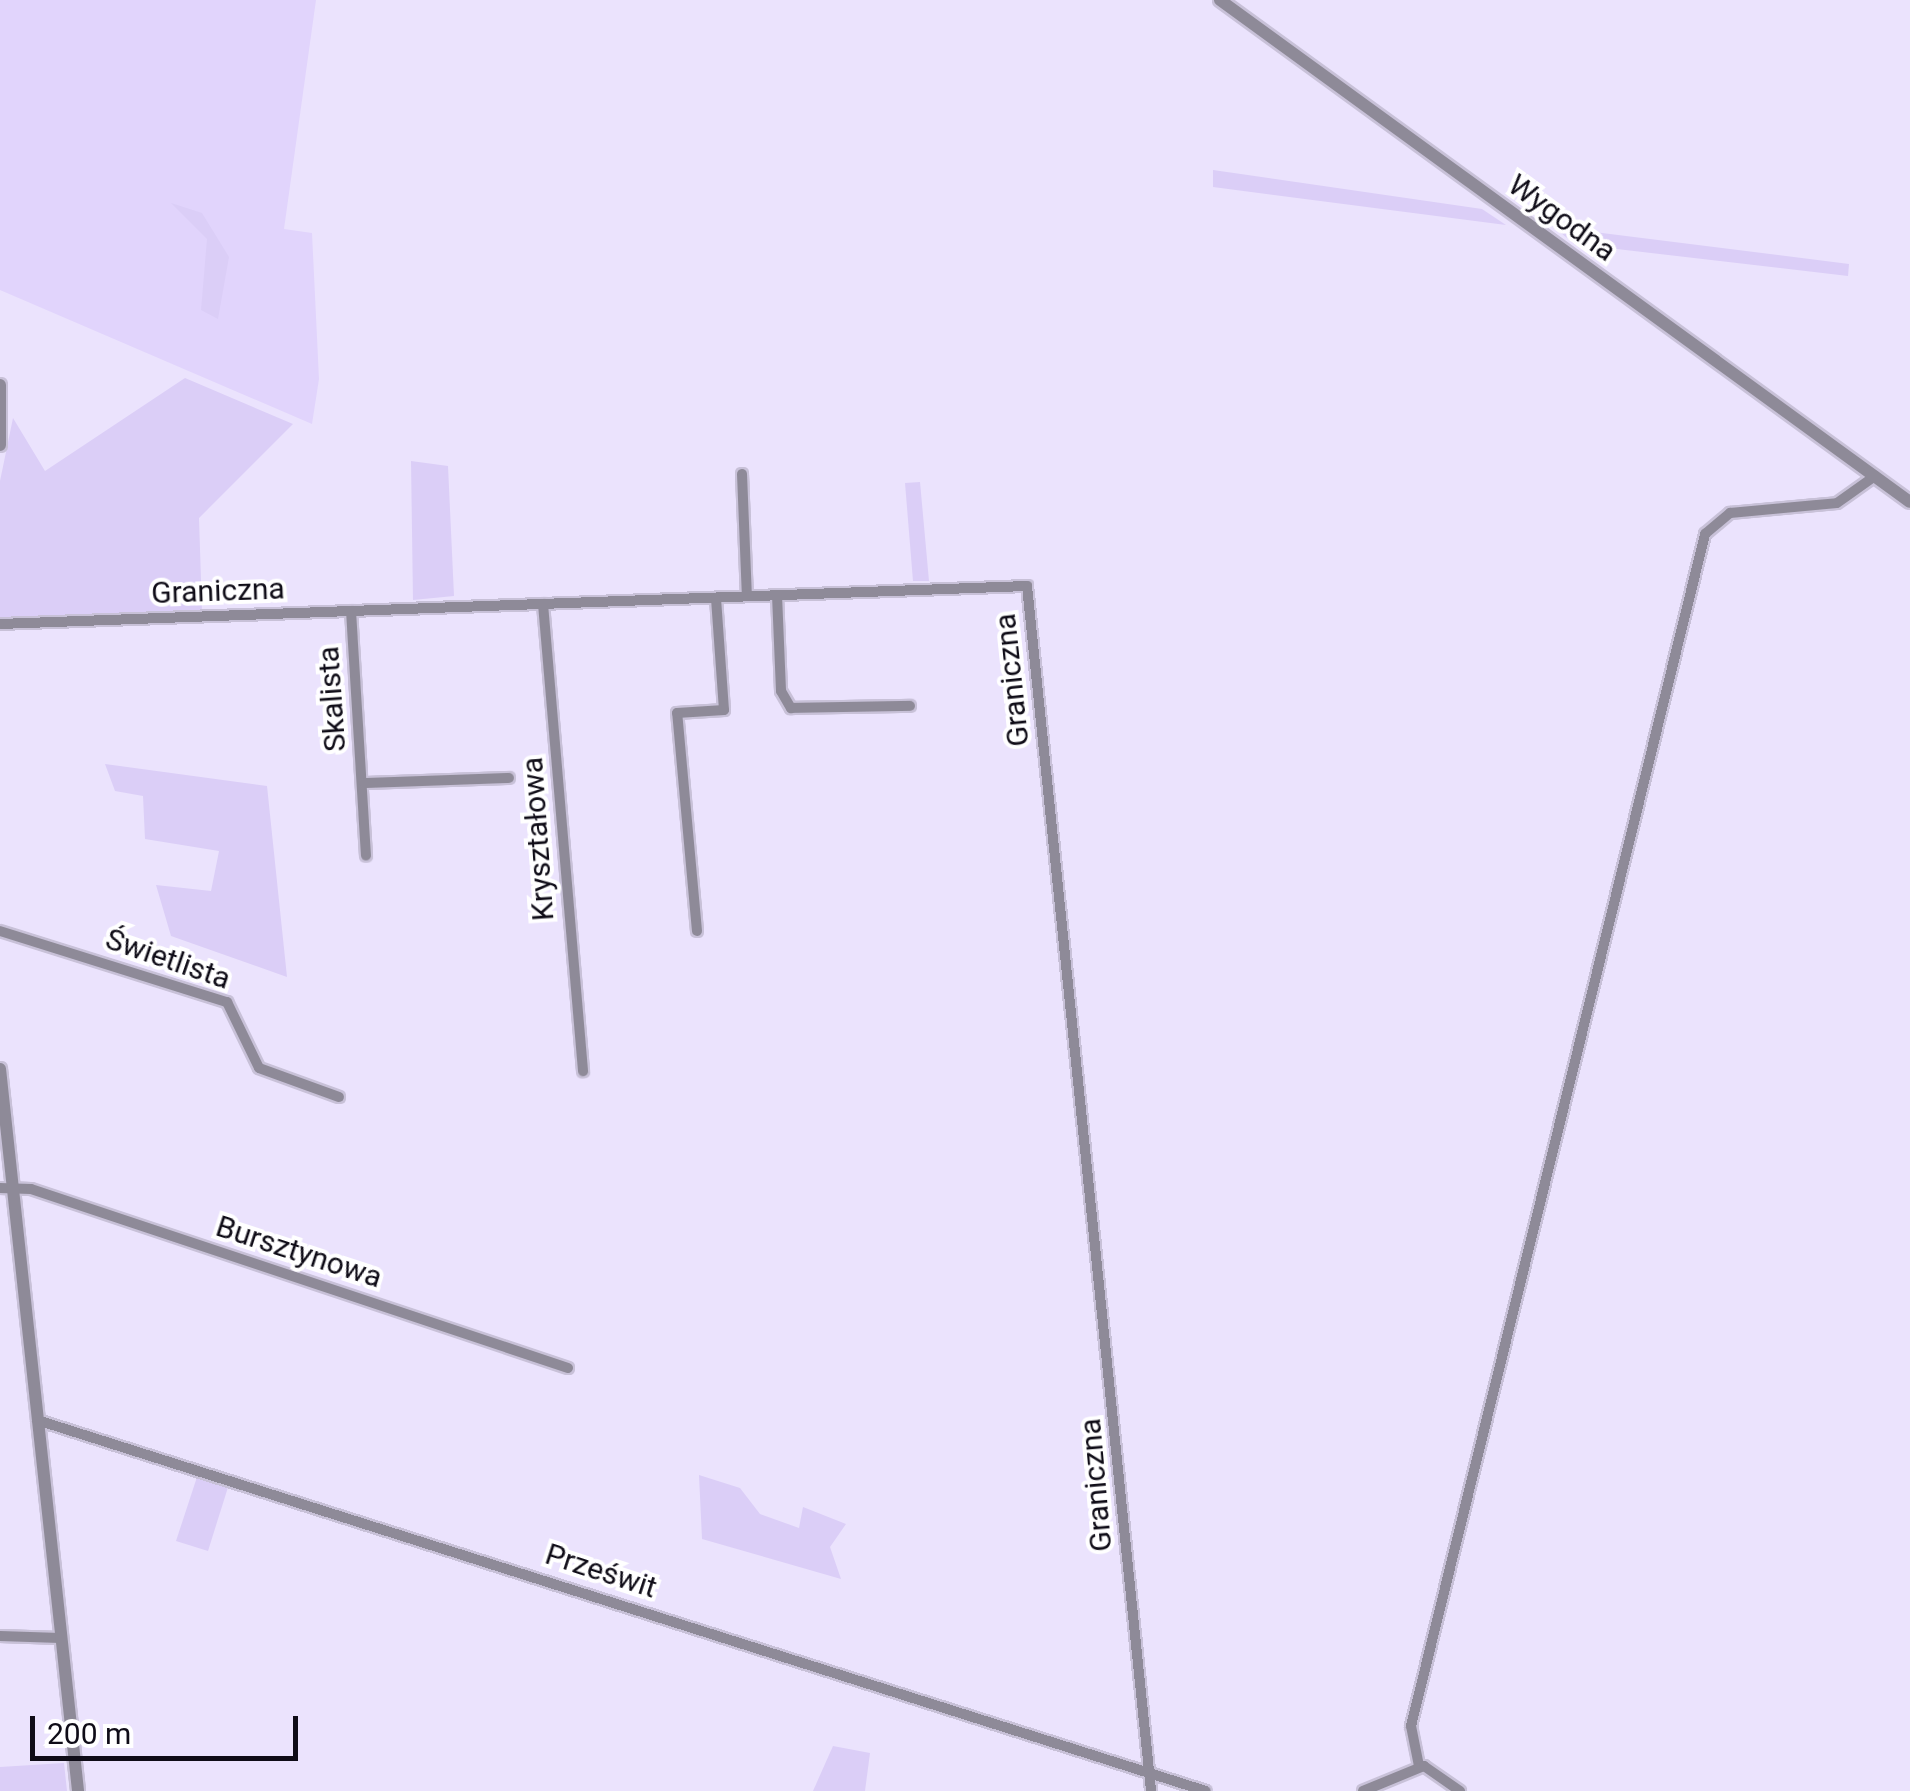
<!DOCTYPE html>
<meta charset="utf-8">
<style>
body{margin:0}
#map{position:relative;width:1910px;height:1791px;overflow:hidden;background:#ebe3fd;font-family:Roboto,sans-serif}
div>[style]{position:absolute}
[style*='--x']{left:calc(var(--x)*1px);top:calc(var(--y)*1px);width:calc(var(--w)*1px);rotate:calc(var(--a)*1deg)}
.built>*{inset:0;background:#e1d4fc}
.green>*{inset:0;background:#dbcef7}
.roads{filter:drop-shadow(2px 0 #c8c1d8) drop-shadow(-2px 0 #c8c1d8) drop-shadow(0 2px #c8c1d8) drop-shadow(0 -2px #c8c1d8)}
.minor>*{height:10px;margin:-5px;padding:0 5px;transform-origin:5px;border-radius:5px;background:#8e8a98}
.tertiary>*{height:12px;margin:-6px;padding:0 6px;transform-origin:6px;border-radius:6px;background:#8e8a98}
span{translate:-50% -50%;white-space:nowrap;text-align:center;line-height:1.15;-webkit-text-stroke:8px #fff;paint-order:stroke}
.street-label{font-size:30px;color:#0f0c17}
.scale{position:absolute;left:30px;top:1716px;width:268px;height:45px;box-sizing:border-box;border:5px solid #0f0c17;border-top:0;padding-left:12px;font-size:30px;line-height:35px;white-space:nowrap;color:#0f0c17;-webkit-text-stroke:8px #fff;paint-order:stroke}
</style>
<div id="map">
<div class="built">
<div style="clip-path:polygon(0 0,316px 0,284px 229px,312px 233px,319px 379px,312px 424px,0 290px)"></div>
</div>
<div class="green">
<div style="clip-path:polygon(1213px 170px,1482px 209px,1506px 225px,1213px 187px)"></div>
<div style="clip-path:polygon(171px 203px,202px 213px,229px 257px,218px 319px,201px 310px,207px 239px)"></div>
<div style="clip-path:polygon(1554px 227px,1849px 264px,1848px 276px,1574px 244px)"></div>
<div style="clip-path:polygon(185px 378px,293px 424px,199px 518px,202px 611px,0 620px,0 481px,13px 418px,45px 471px)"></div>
<div style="clip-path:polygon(411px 461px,448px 466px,454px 596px,413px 600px)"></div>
<div style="clip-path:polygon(920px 482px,929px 581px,913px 581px,905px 483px)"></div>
<div style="clip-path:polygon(105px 764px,267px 786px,287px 977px,171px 936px,156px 885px,211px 891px,219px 851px,145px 839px,143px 796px,115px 791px)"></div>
<div style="clip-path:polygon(198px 1474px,229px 1484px,208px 1551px,176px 1541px)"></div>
<div style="clip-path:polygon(699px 1475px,740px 1488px,760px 1514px,799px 1528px,803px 1507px,846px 1524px,830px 1547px,841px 1579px,702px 1539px)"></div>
<div style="clip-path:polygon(833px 1746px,870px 1753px,865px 1791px,813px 1791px)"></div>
<div style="clip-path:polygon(64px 1763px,67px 1791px,0 1791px,0 1767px)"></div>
</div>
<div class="roads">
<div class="minor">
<div style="--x:742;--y:474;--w:122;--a:87.7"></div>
<div style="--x:777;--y:595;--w:96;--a:87.6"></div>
<div style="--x:781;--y:691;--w:20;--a:60"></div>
<div style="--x:791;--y:708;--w:119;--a:-1"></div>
<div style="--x:543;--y:604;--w:469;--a:85.1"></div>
<div style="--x:351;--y:611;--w:245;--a:86.5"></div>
<div style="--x:0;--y:624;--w:1028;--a:-2.12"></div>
<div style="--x:1027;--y:586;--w:1211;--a:84.12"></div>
<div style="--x:364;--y:783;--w:145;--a:-2"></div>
<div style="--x:0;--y:931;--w:238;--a:17.4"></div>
<div style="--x:227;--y:1002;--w:73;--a:64.1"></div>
<div style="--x:259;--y:1068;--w:85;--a:19.9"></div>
<div style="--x:697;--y:931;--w:219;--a:-95.2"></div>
<div style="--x:677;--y:713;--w:47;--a:-3.7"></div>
<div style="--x:724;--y:710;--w:112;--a:-94.1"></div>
<div style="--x:0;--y:1188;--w:31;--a:2"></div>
<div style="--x:31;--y:1189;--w:566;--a:18.43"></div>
<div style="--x:37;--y:1420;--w:1226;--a:17.61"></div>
<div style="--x:0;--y:1636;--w:60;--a:1.9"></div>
<div style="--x:1419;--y:1766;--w:41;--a:-101.3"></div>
<div style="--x:1411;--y:1726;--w:1228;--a:-76.14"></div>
<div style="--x:1705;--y:534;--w:33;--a:-40"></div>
<div style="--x:1730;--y:513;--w:107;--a:-5.3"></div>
<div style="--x:1837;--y:503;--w:47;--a:-35.4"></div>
<div style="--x:1363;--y:1791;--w:66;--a:-22.3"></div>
<div style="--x:1424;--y:1766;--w:44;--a:34.8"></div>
</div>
<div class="tertiary">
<div style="--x:1220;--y:0;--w:853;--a:36.04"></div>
<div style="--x:0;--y:385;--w:60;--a:90"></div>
<div style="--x:0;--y:1069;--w:726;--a:83.83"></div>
</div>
</div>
<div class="street-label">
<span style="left:1562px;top:218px;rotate:36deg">Wygodna</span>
<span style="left:218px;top:591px;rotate:-2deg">Graniczna</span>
<span style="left:1012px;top:680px;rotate:-96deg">Graniczna</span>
<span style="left:332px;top:699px;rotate:-94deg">Skalista</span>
<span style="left:538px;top:839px;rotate:-94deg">Kryształowa</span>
<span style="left:168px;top:959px;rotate:19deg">Świetlista</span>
<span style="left:299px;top:1252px;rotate:18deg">Bursztynowa</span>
<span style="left:1096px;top:1485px;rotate:-95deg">Graniczna</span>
<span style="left:601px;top:1571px;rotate:18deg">Prześwit</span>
</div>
<div class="scale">200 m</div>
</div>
